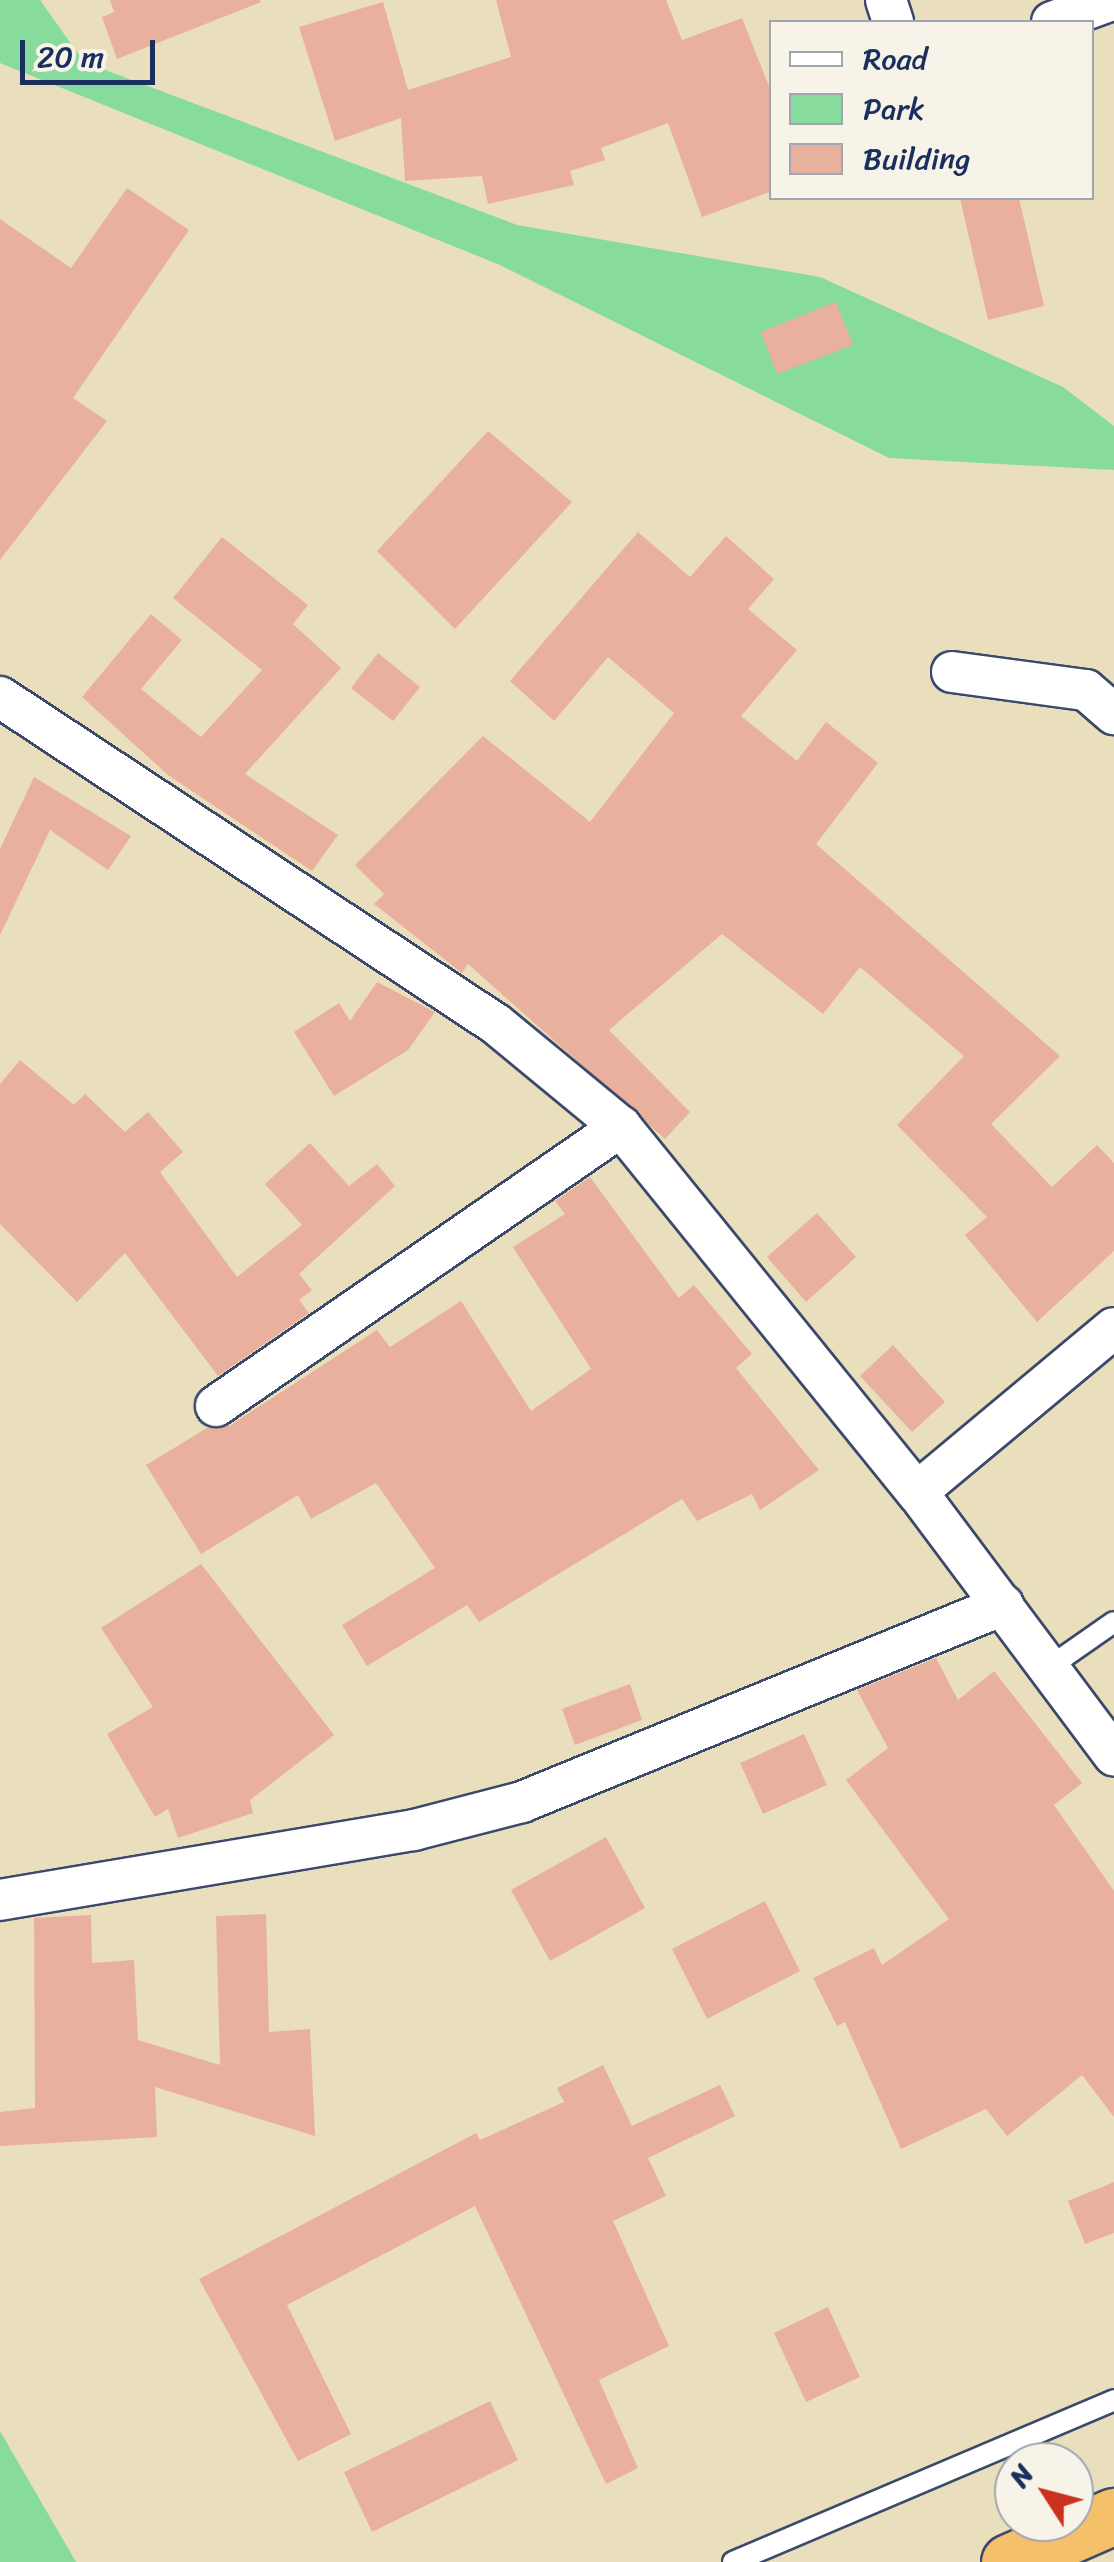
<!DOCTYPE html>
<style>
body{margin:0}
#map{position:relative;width:1114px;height:2562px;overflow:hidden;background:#eadfbc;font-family:Sriracha,sans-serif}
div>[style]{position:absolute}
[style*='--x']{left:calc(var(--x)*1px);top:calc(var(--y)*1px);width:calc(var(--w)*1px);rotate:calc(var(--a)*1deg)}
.green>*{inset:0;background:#87db9c}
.building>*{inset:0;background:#e9b09d}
.roads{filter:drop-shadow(2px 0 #3a496c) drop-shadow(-2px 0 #3a496c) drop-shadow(0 2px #3a496c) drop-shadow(0 -2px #3a496c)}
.lane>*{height:20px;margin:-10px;padding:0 10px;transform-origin:10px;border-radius:10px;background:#fff}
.street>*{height:40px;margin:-20px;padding:0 20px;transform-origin:20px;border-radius:20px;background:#fff}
.highway>*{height:55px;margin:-27.5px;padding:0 27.5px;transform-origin:27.5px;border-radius:27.5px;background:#f4c16a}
span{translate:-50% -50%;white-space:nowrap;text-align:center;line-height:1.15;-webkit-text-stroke:8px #f7f3e8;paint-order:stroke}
.legend{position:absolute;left:769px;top:20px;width:325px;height:180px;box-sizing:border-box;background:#f7f3e8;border:2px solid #9fa5b1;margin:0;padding:12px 18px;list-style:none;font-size:30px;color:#1b2f5e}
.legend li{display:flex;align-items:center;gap:20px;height:50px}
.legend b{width:50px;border:2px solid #9fa5b1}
.north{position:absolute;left:994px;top:2442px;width:100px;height:100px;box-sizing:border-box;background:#f7f3e8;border:2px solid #9fa5b1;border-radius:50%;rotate:306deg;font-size:28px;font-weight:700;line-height:40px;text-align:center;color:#1b2f5e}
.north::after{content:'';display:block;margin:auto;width:35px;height:45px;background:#c8321e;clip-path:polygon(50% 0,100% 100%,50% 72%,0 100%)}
.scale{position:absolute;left:20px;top:40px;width:135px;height:45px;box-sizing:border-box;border:5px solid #1b2f5e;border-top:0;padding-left:12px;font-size:30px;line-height:35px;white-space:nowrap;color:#1b2f5e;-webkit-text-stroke:8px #f7f3e8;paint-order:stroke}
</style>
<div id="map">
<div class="green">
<div style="clip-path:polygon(0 0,40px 0,84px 62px,517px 225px,820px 277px,1063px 387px,1114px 426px,1114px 470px,889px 458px,500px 265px,0 63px)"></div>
<div style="clip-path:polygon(0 2431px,76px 2562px,0 2562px)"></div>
</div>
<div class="building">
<div style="clip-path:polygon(110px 0,260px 0,261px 2px,117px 59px,102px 17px,114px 12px)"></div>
<div style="clip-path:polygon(496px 0,666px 0,682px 40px,742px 18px,772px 94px,772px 191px,702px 217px,668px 123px,601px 148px,605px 160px,570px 171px,574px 185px,488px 204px,482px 176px,405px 181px,401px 118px,335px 141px,299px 27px,383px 2px,408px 90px,511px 57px)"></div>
<div style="clip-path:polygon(127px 188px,189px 230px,73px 398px,107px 421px,0 560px,0 219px,71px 268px)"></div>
<div style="clip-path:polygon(960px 198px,1019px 198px,1044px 306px,988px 320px)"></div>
<div style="clip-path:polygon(836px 302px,853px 345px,777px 374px,761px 332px)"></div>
<div style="clip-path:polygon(488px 431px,572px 502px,455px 629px,377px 551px)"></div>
<div style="clip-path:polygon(638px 532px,690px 577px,726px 536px,774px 579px,748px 609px,797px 650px,741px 716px,797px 761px,826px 722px,878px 763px,816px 844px,1060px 1056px,991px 1124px,1052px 1187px,1097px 1145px,1114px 1163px,1114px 1251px,1037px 1322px,965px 1235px,987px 1217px,897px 1125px,964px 1056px,860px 967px,823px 1014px,722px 934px,609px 1030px,690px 1112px,665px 1139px,468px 964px,462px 973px,374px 904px,384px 894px,355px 865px,483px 736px,590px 822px,674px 713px,608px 657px,554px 721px,510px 681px)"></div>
<div style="clip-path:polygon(222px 537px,308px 605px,293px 624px,341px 668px,245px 774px,338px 835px,312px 871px,168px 775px,82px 697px,151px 614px,182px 640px,141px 689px,201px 737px,262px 670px,173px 598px)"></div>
<div style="clip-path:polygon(378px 653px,420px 687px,393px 721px,351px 688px)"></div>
<div style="clip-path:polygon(34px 777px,131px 836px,108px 870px,50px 830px,0 935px,0 849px)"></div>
<div style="clip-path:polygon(377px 982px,435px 1012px,408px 1050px,334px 1096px,294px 1032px,339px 1003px,350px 1021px)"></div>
<div style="clip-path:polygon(20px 1060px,74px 1105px,85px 1094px,125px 1132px,148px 1112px,183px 1152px,160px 1172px,237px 1277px,302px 1225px,265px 1184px,310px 1143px,349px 1186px,377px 1164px,395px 1186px,299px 1274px,312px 1290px,299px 1300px,309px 1313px,218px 1376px,125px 1253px,77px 1302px,0 1224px,0 1084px)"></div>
<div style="clip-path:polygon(590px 1177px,679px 1298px,694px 1285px,752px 1354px,736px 1368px,819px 1470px,760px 1510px,752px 1494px,697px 1521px,682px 1499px,479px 1622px,467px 1605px,367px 1666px,342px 1625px,435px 1568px,376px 1483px,311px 1519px,298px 1495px,201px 1554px,146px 1465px,207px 1428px,229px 1426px,377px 1330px,390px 1347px,461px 1301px,531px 1411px,591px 1369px,513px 1247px,565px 1214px,555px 1201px)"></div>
<div style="clip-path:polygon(817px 1213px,856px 1257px,806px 1302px,767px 1257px)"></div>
<div style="clip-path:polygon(893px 1345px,945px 1402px,912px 1432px,860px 1376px)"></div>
<div style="clip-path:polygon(201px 1564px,334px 1735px,250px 1800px,253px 1813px,178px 1838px,168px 1809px,155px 1817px,107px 1734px,153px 1707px,101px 1628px)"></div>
<div style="clip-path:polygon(936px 1658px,958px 1700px,994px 1671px,1082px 1783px,1054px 1805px,1114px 1891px,1114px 2117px,1082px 2075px,1007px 2136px,986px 2109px,901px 2149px,845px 2022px,837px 2026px,813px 1978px,874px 1948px,882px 1965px,949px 1919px,846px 1780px,888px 1748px,857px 1690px)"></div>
<div style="clip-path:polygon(630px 1684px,642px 1720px,575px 1745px,562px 1709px)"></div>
<div style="clip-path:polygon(804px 1734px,827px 1785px,763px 1814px,740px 1763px)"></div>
<div style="clip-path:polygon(606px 1837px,645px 1908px,550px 1961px,511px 1890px)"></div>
<div style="clip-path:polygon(765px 1901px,800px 1971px,707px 2019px,672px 1949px)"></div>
<div style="clip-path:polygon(266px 1914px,269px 2032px,310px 2029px,315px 2136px,155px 2087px,157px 2137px,0 2146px,0 2112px,35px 2108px,34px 1918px,91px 1915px,92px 1963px,134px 1960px,138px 2040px,220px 2065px,216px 1916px)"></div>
<div style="clip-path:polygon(603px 2065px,632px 2126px,720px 2085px,735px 2116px,648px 2158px,666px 2196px,613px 2221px,669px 2346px,599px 2380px,638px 2468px,606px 2484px,475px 2206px,287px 2305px,351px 2434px,298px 2461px,199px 2279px,476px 2133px,480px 2140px,564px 2102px,557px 2088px)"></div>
<div style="clip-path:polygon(1114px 2182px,1114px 2233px,1085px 2244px,1068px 2201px)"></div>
<div style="clip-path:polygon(828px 2307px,860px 2377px,806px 2402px,774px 2333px)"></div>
<div style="clip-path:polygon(490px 2401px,518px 2460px,372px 2532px,344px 2472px)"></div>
</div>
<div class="roads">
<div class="lane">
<div style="--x:1048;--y:1668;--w:80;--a:-34.9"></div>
<div style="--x:733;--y:2562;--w:414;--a:-23"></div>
</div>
<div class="street">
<div style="--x:886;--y:0;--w:23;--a:72"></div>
<div style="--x:1052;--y:22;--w:64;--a:-20.1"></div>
<div style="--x:952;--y:672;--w:135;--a:7.7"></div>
<div style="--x:1086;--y:690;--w:37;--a:41"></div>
<div style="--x:0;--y:697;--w:594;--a:33.4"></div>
<div style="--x:496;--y:1024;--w:162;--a:39.5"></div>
<div style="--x:621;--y:1127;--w:470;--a:51"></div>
<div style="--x:917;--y:1492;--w:329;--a:53.2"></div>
<div style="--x:216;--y:1406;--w:492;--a:-34.6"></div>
<div style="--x:917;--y:1492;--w:256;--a:-39.8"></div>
<div style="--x:0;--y:1900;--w:420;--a:-9.6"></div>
<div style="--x:414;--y:1830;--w:112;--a:-14.5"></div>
<div style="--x:522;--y:1802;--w:520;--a:-22.27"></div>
</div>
<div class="highway">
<div style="--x:1009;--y:2562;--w:115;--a:-23.7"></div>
</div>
</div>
<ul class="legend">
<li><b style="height:12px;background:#fff"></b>Road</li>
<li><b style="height:28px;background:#87db9c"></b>Park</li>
<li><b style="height:28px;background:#e9b09d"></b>Building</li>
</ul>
<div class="north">N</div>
<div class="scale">20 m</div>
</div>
